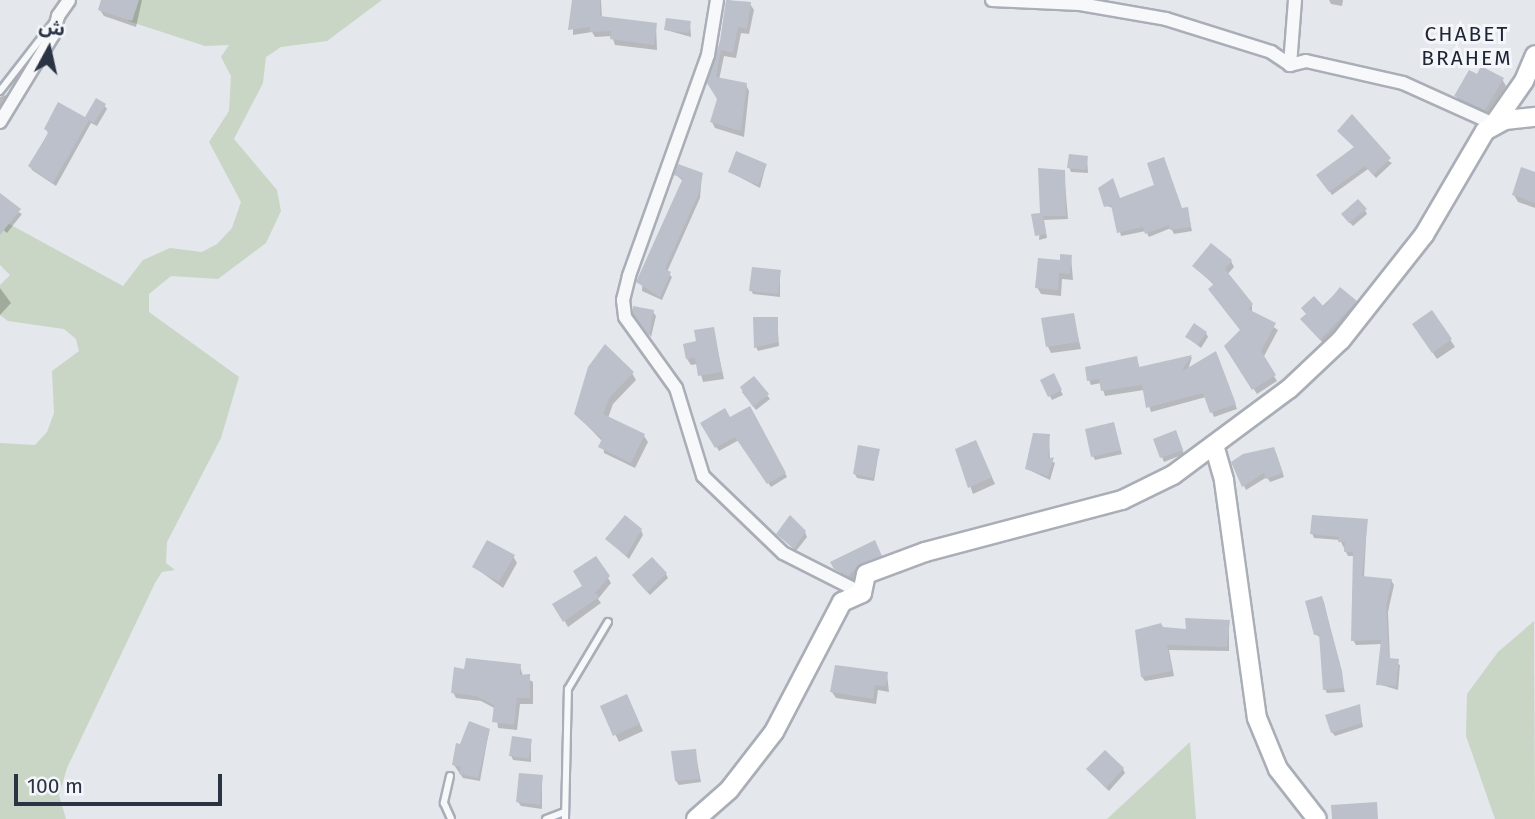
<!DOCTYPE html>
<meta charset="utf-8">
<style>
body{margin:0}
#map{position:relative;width:1535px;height:819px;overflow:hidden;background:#e4e7ec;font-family:"Fira Sans","Noto Sans Arabic",sans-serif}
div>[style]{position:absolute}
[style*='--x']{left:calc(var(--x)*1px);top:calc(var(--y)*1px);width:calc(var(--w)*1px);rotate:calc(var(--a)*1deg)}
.green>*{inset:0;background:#c9d6c5}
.shadow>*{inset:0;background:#0003}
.building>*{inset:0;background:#bbc0ca}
.roads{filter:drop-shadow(2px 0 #a9aeb7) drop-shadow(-2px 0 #a9aeb7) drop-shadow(0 2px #a9aeb7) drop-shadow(0 -2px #a9aeb7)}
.lane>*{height:6px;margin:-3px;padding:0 3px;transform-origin:3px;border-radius:3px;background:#f7f8fa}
.street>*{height:12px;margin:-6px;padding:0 6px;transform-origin:6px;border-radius:6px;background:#f7f8fa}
.secondary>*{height:18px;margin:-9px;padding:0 9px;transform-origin:9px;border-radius:9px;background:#fff}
span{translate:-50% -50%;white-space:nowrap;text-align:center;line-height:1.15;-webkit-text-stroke:6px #f4f6f9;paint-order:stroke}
.quarter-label{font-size:21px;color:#1d2536;letter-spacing:2px}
.north{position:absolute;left:14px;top:14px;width:70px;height:70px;-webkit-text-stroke:5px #f4f6f9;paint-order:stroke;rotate:8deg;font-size:19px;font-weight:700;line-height:28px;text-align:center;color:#2b3445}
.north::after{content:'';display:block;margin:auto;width:24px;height:32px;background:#2b3445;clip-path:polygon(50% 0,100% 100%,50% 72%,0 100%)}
.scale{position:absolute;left:14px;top:774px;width:208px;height:32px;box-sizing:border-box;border:4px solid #2b3445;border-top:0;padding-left:9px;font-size:21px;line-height:24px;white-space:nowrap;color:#2b3445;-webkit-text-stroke:5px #f4f6f9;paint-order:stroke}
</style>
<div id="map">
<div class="green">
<div style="clip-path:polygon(138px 0,382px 0,327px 41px,281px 47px,266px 57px,263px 83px,234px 139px,277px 190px,281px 211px,266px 243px,218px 279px,171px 276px,149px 294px,149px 312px,239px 377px,221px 438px,167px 542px,166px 563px,175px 570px,162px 572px,155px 583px,67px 768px,59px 795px,66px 819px,0 819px,0 443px,35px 445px,47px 432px,54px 413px,52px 371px,79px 351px,76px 339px,64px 329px,8px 321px,0 315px,0 285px,10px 275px,0 265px,0 219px,123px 286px,143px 260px,170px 248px,202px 252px,217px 244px,232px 228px,241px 202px,209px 142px,229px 111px,231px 76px,221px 57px,229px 45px,205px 46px,128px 21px)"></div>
<div style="clip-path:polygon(1534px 621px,1535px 819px,1495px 819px,1466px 736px,1467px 694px,1498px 652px)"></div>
<div style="clip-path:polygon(1190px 742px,1196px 819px,1107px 819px)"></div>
</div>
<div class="shadow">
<div style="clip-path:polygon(103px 0,142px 0,136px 27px,104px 16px,100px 10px)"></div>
<div style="clip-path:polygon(573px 0,601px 0,602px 18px,656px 24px,657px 50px,615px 45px,612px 36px,595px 37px,592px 32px,573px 35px)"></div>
<div style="clip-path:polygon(727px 0,750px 4px,754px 10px,749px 34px,741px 33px,736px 58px,724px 56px,719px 80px,746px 85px,749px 91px,744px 137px,715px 128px,712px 122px,719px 99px,709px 83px,722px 42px)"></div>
<div style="clip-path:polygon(1329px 0,1343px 0,1342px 6px,1331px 4px)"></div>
<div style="clip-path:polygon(690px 23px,691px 37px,666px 30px)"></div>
<div style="clip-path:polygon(1477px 76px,1502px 79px,1506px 86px,1489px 116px,1460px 103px,1456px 96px)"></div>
<div style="clip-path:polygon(6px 95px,8px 98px,0 110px,0 97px)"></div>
<div style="clip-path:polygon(104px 105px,107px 109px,97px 126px,91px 123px,56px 186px,32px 170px,30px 166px,48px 133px,46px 129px,86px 119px)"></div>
<div style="clip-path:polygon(1339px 131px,1392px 163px,1376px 178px,1368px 169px,1332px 195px,1321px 179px,1355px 148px)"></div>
<div style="clip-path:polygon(1087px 157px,1088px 173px,1071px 172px,1069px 167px)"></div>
<div style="clip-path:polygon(766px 165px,760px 188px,730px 172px)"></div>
<div style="clip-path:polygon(1064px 171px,1068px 219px,1044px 220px,1047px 238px,1039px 240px,1041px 214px)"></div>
<div style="clip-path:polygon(702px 174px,700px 198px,667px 272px,672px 277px,662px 300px,642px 291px,643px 270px,683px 181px,676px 175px)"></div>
<div style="clip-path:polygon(1535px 174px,1535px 208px,1518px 202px,1514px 195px)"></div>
<div style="clip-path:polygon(1120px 199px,1187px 209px,1192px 231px,1174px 234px,1171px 228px,1149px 237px,1146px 231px,1121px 236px,1114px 208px,1106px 206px)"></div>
<div style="clip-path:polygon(0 202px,22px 214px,7px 233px,0 227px)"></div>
<div style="clip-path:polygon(1365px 210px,1367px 214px,1353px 226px,1345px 218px)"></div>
<div style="clip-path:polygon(1211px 246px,1231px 261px,1234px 267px,1227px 275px,1252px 305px,1252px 313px,1278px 330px,1263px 358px,1277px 381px,1257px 394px,1226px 346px,1241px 330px,1215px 286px,1194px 266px)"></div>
<div style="clip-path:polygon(1071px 257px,1073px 280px,1062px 279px,1061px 296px,1041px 294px,1037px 287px)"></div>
<div style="clip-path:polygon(780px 272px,780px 297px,753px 294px,751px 290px)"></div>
<div style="clip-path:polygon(0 288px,11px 303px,0 315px)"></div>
<div style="clip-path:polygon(1340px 289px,1358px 306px,1323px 343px,1305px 323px)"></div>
<div style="clip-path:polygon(653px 312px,656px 316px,651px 337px,638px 318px)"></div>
<div style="clip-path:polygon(1432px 312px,1455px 347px,1437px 359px,1418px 331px)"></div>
<div style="clip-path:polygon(1073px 315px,1081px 349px,1051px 353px,1048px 347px)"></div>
<div style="clip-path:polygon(777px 318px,779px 346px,758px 351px,756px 347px)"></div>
<div style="clip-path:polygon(713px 329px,724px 379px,703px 382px,698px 364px,691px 365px,687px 359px)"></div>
<div style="clip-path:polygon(1206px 333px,1208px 337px,1201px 348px,1187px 337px)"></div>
<div style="clip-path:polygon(1192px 357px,1188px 370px,1218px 357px,1237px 409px,1214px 417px,1206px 397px,1151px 412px,1144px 390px,1105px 396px,1101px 383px,1091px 385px,1089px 380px,1136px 358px,1140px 369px)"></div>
<div style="clip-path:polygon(632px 373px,636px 380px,613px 404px,608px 418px,644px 436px,648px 442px,635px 468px,604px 453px,603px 442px,576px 414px)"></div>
<div style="clip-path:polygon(1053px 376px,1063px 395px,1052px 400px,1042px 381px)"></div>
<div style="clip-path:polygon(754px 378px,770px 399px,756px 410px,742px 392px)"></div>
<div style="clip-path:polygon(749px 409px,787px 477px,771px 487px,739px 440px,719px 451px,703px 423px,729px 419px)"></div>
<div style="clip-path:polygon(1113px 424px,1122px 454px,1095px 460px,1093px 456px)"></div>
<div style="clip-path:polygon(1049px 436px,1050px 460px,1055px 463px,1050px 480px,1027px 469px)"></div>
<div style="clip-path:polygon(1178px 437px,1184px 454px,1164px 462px,1155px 440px)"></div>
<div style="clip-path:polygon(979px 449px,995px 484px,973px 494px,957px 450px)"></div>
<div style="clip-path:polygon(879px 451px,874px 481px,857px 478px,855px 474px)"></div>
<div style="clip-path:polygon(1276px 453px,1284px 477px,1270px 482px,1267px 477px,1246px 490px,1233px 463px)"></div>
<div style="clip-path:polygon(1367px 520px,1364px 578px,1391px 580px,1394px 585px,1388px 612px,1390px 660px,1400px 665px,1398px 690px,1378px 684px,1382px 644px,1356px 645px,1353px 640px,1355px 556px,1348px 556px,1340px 540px,1314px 538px,1312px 533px)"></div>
<div style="clip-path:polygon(641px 530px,643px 535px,629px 559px,607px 539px)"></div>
<div style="clip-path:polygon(805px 532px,807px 537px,796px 551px,778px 534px)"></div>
<div style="clip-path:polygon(878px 549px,884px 563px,865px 570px,853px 582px,836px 569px)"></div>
<div style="clip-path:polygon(513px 556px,517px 563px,503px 588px,474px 567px)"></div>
<div style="clip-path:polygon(596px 558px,611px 583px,598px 599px,601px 603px,568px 627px,555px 604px,584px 587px)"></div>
<div style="clip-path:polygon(666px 574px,668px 578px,650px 595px,636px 580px)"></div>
<div style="clip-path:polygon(1322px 598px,1324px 602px,1345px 692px,1327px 693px,1325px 689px,1321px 638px,1315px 634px)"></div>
<div style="clip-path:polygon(1229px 621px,1229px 651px,1169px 650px,1174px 676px,1145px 681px,1142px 677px,1163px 629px,1188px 631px)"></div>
<div style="clip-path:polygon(520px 666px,523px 676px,533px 682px,533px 704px,520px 704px,517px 730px,498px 728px,496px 709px,481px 701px,456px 698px,453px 692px,466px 671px)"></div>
<div style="clip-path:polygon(887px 674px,889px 692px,878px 690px,876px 704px,836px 698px,832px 692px)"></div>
<div style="clip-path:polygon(630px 703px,643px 731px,619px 742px,602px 707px)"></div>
<div style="clip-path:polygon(1359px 706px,1363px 727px,1335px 736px,1332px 732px)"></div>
<div style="clip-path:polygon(489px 731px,480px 781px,463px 778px,454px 765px,462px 746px)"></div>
<div style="clip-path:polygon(531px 740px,531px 762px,513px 760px,511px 755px)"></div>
<div style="clip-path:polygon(695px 751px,701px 782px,679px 785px,676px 781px)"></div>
<div style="clip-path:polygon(1123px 769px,1125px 773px,1109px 791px,1088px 770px)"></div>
<div style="clip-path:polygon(542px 777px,542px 809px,521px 806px,518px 802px)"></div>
</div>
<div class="building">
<div style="clip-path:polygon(101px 0,139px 0,132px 21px,98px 10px)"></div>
<div style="clip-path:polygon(572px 0,600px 0,600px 16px,657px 23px,654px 45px,610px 39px,611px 31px,590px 32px,590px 27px,568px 30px)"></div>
<div style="clip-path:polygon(726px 0,751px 2px,747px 29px,738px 27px,733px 53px,721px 50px,716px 77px,747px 83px,741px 131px,710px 122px,717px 99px,707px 83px,720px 41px)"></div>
<div style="clip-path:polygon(666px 18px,691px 21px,689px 33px,664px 30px)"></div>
<div style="clip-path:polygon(1481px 66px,1504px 78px,1485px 110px,1454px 96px,1469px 70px,1477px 74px)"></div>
<div style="clip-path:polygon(96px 98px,106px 104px,94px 123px,89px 120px,53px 183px,28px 166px,49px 132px,44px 129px,58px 102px,85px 117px)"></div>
<div style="clip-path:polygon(1352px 114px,1391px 158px,1373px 175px,1365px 166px,1329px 192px,1316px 175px,1354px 147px,1337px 131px)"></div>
<div style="clip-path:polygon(736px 151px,767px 164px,758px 185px,728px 172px)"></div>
<div style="clip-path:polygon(1069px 154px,1088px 156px,1086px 170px,1067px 168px)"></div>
<div style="clip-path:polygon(1164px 157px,1182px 208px,1188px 207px,1191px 227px,1170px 230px,1169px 225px,1145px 234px,1143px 227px,1117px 233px,1111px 205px,1104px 207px,1098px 188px,1113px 178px,1120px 198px,1154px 185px,1147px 163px)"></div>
<div style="clip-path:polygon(678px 164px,703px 173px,699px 193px,665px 269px,671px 272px,660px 297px,636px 282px,683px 178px,674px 175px)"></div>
<div style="clip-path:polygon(1521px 167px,1535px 172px,1535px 203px,1512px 195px)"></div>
<div style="clip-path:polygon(1038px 168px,1065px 170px,1066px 216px,1043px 216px,1046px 234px,1035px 236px,1031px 214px,1040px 213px)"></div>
<div style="clip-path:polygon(0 193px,21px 209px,0 235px)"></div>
<div style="clip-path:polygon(1358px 199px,1367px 209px,1349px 223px,1341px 214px)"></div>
<div style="clip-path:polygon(1211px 243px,1232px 260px,1225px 269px,1253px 304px,1248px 309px,1276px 323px,1261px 351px,1276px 375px,1252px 390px,1224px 346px,1240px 330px,1208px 289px,1214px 284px,1192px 266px)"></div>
<div style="clip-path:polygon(1060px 254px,1072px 255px,1070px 274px,1059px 273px,1058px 290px,1035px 288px,1038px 258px,1060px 260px)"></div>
<div style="clip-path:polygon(752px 267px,781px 270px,778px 294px,749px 291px)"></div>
<div style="clip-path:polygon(1340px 287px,1357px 301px,1320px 340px,1300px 319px,1306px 314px,1301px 308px,1314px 296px,1324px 307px)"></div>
<div style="clip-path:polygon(633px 306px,654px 310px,649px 336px,633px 314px)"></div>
<div style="clip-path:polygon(1432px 310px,1452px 339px,1432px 353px,1412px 324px)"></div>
<div style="clip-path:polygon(1074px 313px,1079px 342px,1046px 347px,1041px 318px)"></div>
<div style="clip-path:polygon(753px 317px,778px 317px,778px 342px,754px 348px)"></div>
<div style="clip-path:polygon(1194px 323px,1207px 332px,1198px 345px,1185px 337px)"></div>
<div style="clip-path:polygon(714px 327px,722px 372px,698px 376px,695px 358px,686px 359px,683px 344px,696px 341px,694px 330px)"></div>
<div style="clip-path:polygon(605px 344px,634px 372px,610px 397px,603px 414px,645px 434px,631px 463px,598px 447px,602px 439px,574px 414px,588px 367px)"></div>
<div style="clip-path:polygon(1216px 351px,1236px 404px,1210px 413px,1203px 393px,1146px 408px,1142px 385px,1101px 391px,1099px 379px,1087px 381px,1085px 367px,1137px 356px,1139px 367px,1192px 355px,1181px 372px)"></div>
<div style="clip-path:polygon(1054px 373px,1062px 390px,1048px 397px,1040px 380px)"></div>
<div style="clip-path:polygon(754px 376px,769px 394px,753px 407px,740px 387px)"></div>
<div style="clip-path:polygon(750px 406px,786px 473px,767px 484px,735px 437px,715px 448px,700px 423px,725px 408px,730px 417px)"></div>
<div style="clip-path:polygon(1114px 422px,1121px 450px,1091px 457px,1085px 429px)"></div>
<div style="clip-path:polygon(1176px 430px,1183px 450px,1160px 458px,1153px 439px)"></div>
<div style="clip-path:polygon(1033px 433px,1050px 434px,1048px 459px,1054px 457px,1048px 476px,1025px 469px)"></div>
<div style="clip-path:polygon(976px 440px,992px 477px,968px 488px,955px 449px)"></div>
<div style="clip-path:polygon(858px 445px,880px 449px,873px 478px,853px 474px)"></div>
<div style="clip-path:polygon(1274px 447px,1283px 473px,1266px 479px,1264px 473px,1242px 487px,1231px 462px,1243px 454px)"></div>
<div style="clip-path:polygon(625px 515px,642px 529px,626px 556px,605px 539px)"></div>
<div style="clip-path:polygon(790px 515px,806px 531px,794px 549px,776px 534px)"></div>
<div style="clip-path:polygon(1312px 515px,1368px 519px,1362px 576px,1392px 579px,1386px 606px,1389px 658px,1399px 659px,1396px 686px,1376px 685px,1381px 640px,1351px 641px,1353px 552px,1344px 552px,1345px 542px,1338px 542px,1339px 537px,1310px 534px)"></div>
<div style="clip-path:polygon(487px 540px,515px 555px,499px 582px,472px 567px)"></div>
<div style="clip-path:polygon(875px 540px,882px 556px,861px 564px,848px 576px,834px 569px,830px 562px)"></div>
<div style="clip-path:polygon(596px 556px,610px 576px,595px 593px,599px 597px,563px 622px,552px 604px,582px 586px,573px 571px)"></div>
<div style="clip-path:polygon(652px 557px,667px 573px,647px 592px,632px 575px)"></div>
<div style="clip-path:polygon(1322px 596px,1342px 671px,1344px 688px,1323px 690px,1319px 634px,1314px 635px,1305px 601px)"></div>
<div style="clip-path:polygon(1185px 618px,1230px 620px,1227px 647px,1167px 645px,1172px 671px,1141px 677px,1135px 630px,1161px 623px,1163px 627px,1186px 629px)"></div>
<div style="clip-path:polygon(466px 658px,521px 664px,520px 675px,530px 674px,530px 698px,517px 698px,514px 725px,492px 722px,494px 705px,476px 696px,451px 693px,454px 667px,464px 669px)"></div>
<div style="clip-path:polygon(835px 665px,888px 672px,886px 686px,875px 685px,873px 699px,830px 692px)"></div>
<div style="clip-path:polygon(627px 694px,640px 724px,613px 736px,600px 706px)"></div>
<div style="clip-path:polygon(1360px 704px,1362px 723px,1331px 733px,1325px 715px)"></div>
<div style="clip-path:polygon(469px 721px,490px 729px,478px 778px,459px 774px,461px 767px,452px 765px,456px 743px,460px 744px)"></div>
<div style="clip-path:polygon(512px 736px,532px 739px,529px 759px,509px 756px)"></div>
<div style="clip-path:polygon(696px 749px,699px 779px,675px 781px,671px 751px)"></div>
<div style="clip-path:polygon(1105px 750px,1124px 768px,1106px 788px,1086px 769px)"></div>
<div style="clip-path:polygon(519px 773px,543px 775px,540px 805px,516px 802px)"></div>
<div style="clip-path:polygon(1377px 802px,1378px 819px,1332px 819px,1331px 805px)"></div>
</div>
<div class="roads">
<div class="lane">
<div style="--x:0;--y:91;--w:86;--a:-52.1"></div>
<div style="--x:450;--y:776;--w:28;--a:103"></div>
<div style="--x:444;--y:803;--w:17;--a:66"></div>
<div style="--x:546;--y:819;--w:19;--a:-21"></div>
<div style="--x:565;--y:819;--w:130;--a:-88.7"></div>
<div style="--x:568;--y:689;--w:78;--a:-59.2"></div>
</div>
<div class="street">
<div style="--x:717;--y:0;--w:56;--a:99.3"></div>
<div style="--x:708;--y:55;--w:235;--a:109.7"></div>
<div style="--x:629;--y:276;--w:25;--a:104"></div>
<div style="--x:623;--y:300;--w:17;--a:83"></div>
<div style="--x:625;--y:317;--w:87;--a:54.3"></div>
<div style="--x:676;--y:388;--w:92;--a:72.9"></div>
<div style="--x:703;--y:476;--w:111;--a:43.9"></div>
<div style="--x:783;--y:553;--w:89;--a:26.9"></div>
<div style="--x:992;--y:0;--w:88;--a:2.6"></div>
<div style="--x:1080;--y:4;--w:87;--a:9.9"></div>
<div style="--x:1166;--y:19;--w:110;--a:17.4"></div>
<div style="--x:1271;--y:52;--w:23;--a:34"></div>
<div style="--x:1290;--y:65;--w:16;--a:-14"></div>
<div style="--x:1306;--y:61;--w:99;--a:12.8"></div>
<div style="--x:1403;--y:83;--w:100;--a:24.3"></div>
<div style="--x:1290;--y:65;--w:65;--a:-85.6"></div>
<div style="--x:0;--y:122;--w:102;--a:-58.7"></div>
<div style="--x:53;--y:35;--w:20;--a:-75"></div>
<div style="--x:58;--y:16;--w:19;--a:-55"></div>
</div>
<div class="secondary">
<div style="--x:1494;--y:124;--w:52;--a:-55.1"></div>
<div style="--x:1524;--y:81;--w:28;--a:-67"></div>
<div style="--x:1214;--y:445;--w:37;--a:74"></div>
<div style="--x:1224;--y:481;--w:239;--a:82.1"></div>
<div style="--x:1257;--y:718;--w:55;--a:67.6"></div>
<div style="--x:1278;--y:769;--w:63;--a:52"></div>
<div style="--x:696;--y:819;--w:44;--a:-41.3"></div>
<div style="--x:729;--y:790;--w:73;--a:-52.2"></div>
<div style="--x:774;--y:732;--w:147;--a:-62.4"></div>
<div style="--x:842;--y:602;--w:22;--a:-24"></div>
<div style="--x:862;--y:593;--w:19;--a:-78"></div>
<div style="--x:866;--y:574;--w:63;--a:-20.4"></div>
<div style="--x:925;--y:552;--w:204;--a:-14.8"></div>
<div style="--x:1122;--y:500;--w:57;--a:-26.1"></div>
<div style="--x:1173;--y:475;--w:144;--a:-36.6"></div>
<div style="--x:1289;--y:389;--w:71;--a:-43.3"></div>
<div style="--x:1341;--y:340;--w:134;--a:-51.7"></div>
<div style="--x:1424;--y:235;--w:121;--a:-59.6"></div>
<div style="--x:1485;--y:131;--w:23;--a:-29"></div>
<div style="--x:1505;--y:120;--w:30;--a:-6"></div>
</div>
</div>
<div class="quarter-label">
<span style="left:1467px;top:46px">CHABET<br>BRAHEM</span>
</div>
<div class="north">ش</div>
<div class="scale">100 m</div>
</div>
